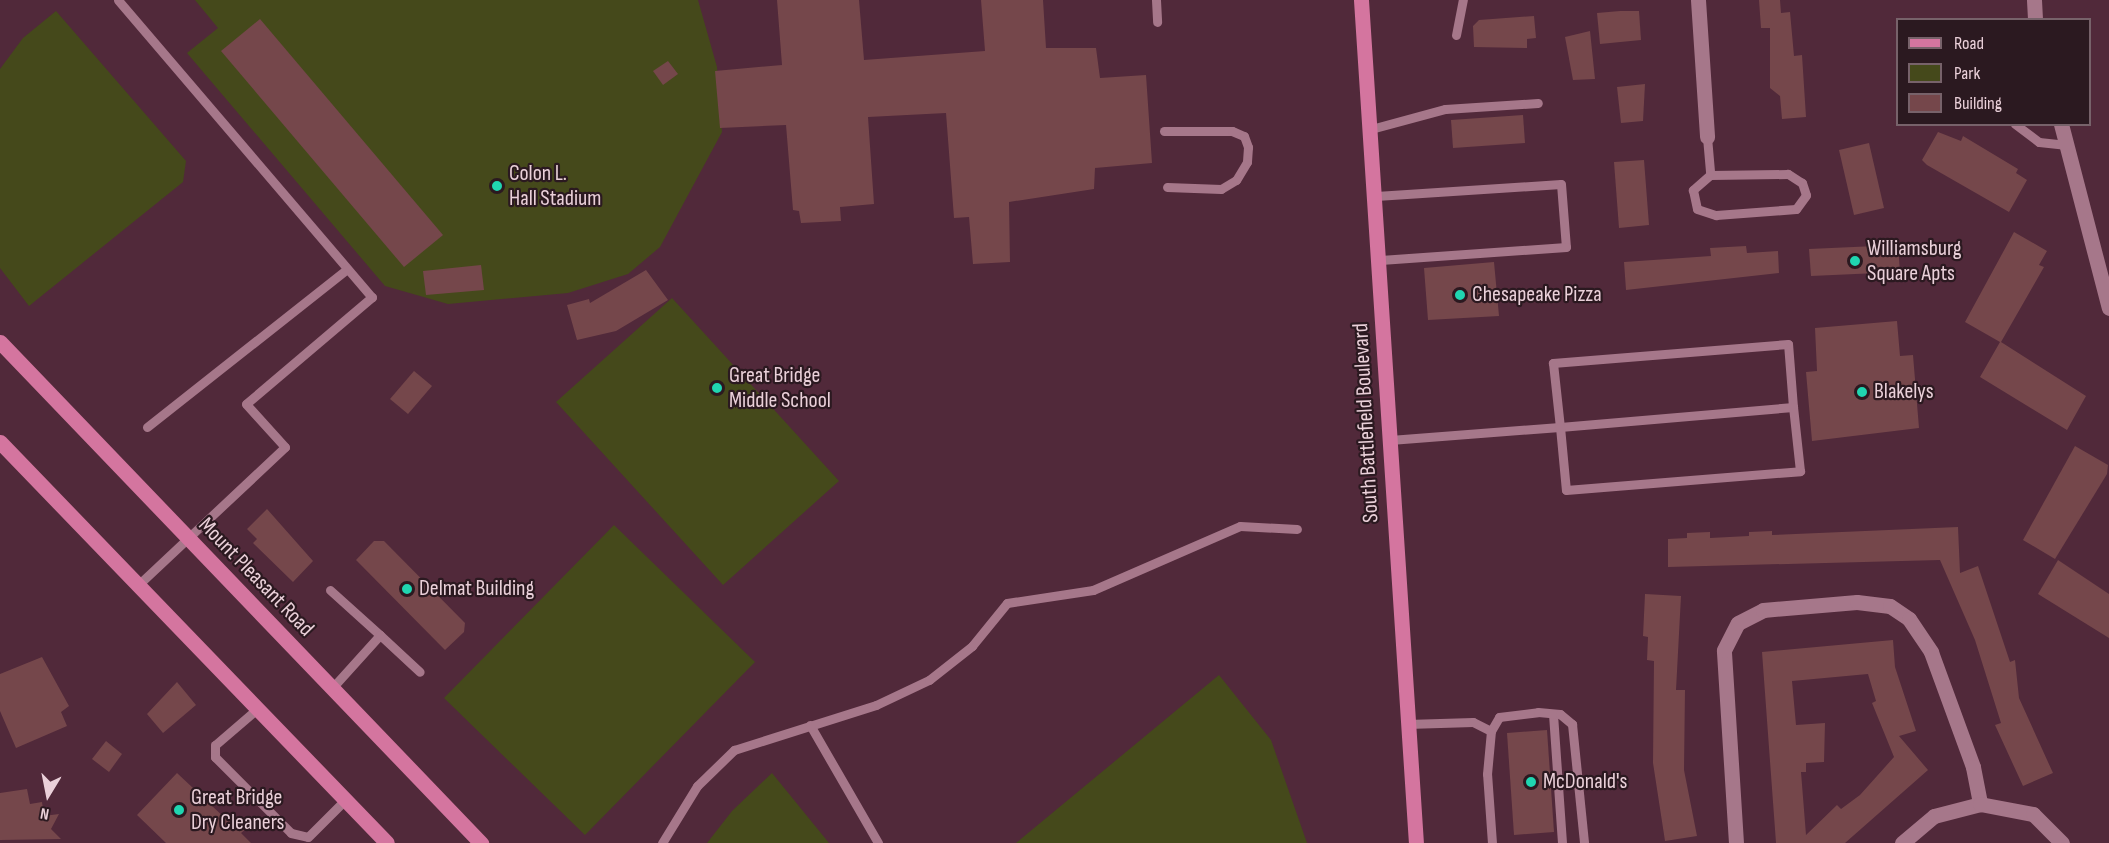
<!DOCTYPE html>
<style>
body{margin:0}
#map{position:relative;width:2109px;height:843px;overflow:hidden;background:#51293a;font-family:"Sofia Sans Condensed",sans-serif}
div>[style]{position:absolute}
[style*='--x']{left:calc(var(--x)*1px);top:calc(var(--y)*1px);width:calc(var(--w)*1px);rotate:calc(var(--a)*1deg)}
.green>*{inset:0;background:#45491b}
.building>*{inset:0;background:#75474b}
.lane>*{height:9px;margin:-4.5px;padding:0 4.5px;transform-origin:4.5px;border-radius:4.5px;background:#a6778a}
.street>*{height:15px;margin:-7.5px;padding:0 7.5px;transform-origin:7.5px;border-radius:7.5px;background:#a6778a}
.primary>*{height:15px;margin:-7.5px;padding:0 7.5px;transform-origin:7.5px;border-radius:7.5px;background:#d4759f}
.dots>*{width:16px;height:16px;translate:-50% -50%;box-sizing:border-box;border:3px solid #2b1920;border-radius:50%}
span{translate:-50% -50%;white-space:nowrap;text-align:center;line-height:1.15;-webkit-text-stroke:4.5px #2b1920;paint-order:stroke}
.poi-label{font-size:22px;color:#ead0d9}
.left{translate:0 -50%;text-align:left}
.street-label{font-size:22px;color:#ead0d9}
.legend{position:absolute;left:1896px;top:18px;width:195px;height:108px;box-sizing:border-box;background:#2b1920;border:2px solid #77626a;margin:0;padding:8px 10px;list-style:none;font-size:18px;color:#ead0d9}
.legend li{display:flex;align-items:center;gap:12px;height:30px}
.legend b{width:30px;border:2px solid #77626a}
.north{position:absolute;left:18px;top:765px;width:60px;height:60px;-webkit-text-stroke:4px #2b1920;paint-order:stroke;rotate:190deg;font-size:16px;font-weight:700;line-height:24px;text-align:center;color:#ead0d9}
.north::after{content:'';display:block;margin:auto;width:21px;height:27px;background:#ead0d9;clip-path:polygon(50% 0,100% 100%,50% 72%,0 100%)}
</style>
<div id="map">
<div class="green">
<div style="clip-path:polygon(195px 0,698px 0,717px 67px,722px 132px,660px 247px,628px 274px,568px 293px,448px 304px,385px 286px,187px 53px,218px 28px)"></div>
<div style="clip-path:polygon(56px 11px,186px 161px,183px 182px,29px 306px,0 268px,0 69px,23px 38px)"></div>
<div style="clip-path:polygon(672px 298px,839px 481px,723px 585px,556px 402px)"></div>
<div style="clip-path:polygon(614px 525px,755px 662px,585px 835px,444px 698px)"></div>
<div style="clip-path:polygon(1219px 675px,1271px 740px,1307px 843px,1016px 843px)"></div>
<div style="clip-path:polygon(772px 773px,829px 843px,707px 843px,732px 811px)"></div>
</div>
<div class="building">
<div style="clip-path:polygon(777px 0,859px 0,864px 60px,985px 51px,981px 0,1043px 0,1046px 48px,1096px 48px,1100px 78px,1146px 75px,1152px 163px,1095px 168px,1094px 189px,1009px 202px,1010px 262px,973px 264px,969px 217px,954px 218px,946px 113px,868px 117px,874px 204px,840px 207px,841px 221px,801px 223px,799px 211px,793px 210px,786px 125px,720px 128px,715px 71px,782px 65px)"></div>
<div style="clip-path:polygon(1759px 0,1780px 0,1781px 13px,1790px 12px,1794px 56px,1802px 55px,1806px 117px,1782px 119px,1780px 96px,1770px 88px,1770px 28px,1761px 28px)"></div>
<div style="clip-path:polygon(1620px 11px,1639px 11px,1641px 40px,1600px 44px,1597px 13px)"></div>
<div style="clip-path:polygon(1534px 16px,1536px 38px,1527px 39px,1527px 48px,1474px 47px,1473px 26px,1479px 20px)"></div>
<div style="clip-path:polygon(260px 19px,443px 235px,404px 267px,221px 51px)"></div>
<div style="clip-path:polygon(1590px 31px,1595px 79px,1573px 80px,1565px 37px)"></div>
<div style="clip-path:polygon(668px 61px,678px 74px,663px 85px,653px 71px)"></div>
<div style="clip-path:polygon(1645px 84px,1643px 121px,1621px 123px,1617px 87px)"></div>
<div style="clip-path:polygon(1523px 115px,1525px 143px,1453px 148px,1451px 120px)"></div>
<div style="clip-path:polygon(1938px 132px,1961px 141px,1963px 136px,2018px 169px,2016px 173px,2027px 180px,2009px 212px,1927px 165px,1922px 160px)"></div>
<div style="clip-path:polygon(1869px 143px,1884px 208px,1854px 215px,1839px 150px)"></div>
<div style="clip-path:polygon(1644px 160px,1649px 225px,1619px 228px,1614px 162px)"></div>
<div style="clip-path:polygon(2014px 232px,2047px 251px,2039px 265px,2044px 267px,2001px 342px,2086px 396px,2067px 430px,1980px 377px,2000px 342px,1965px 322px)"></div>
<div style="clip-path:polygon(1898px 245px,1900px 272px,1811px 276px,1809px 249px)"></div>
<div style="clip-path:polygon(1746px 246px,1747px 253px,1778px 251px,1779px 273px,1626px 290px,1624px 262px,1711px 256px,1710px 248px)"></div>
<div style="clip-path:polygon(1494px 262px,1499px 316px,1428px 320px,1424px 268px)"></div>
<div style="clip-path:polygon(481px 265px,484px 290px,426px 295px,423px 271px)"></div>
<div style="clip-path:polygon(646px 270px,668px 300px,616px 331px,577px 340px,567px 305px,589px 299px,590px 303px)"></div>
<div style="clip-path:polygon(1897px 321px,1900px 356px,1913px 355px,1919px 428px,1812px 441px,1806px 372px,1817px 371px,1815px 328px)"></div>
<div style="clip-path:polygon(414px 371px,432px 386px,408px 414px,390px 399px)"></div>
<div style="clip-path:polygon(2075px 446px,2108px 465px,2107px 474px,2055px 559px,2023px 540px)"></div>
<div style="clip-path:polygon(267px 509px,313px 561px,293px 582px,253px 543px,257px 539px,247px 529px)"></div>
<div style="clip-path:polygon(1958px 527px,1960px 573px,1978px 566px,2010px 662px,2015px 660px,2019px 698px,2053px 773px,2023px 786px,1995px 725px,2001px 723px,1975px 640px,1940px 560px,1668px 567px,1668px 539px,1687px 538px,1687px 533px,1710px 532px,1710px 538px,1749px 536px,1749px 532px,1772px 531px,1772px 535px)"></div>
<div style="clip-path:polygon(374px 541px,384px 541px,465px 623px,464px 632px,445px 650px,356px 560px)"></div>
<div style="clip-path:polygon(2058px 560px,2109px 594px,2109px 638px,2038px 594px)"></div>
<div style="clip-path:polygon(1645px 594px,1681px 596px,1676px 690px,1685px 690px,1684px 770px,1697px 836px,1665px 841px,1653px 763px,1654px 661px,1647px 660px,1648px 637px,1643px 636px)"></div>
<div style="clip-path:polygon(evenodd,1893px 640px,1895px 667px,1916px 731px,1899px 736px,1928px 770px,1845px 843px,1776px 843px,1762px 652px,1893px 640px,1868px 674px,1876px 701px,1872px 703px,1894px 757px,1860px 795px,1841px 809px,1837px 805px,1806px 835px,1801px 772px,1806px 772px,1806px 763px,1824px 762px,1825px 723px,1796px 725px,1792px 681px,1868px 674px)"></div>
<div style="clip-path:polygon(42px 657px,69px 706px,61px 712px,67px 726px,16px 748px,0 711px,0 674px)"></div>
<div style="clip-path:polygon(177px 682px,196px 705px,163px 733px,147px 714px)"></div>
<div style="clip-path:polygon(1547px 730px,1554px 832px,1514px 835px,1507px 733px)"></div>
<div style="clip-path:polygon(106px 741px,122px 754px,109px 772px,92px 759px)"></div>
<div style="clip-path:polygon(177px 773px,227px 820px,233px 814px,247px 828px,241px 833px,251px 843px,166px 843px,137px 815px)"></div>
<div style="clip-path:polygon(27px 789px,30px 804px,42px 802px,44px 816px,59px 814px,51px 829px,61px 839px,0 840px,0 793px)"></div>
</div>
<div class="lane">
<div style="--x:118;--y:0;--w:391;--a:49.5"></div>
<div style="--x:372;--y:297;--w:165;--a:139.7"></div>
<div style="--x:246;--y:404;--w:58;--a:47.8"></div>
<div style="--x:285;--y:447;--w:203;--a:136.8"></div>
<div style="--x:1156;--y:0;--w:22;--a:87"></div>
<div style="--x:1456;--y:35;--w:36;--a:-79"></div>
<div style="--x:2015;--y:124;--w:30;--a:37"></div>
<div style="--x:2039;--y:142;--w:28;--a:6"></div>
<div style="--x:1371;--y:129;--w:77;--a:-15.1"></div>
<div style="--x:1445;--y:109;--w:93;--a:-3.7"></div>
<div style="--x:1164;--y:131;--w:68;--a:0"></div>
<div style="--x:1232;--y:131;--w:13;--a:23"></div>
<div style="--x:1244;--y:136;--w:12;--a:70"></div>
<div style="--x:1248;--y:147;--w:15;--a:94"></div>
<div style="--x:1247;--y:162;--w:21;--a:121"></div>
<div style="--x:1236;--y:180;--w:17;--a:149"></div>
<div style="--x:1221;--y:189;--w:54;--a:-177.9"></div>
<div style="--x:1707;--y:137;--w:38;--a:85"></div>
<div style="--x:1710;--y:175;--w:23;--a:139"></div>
<div style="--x:1693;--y:190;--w:19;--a:78"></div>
<div style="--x:1697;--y:209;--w:20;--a:18"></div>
<div style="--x:1716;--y:215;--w:80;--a:-4.3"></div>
<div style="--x:1796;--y:209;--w:17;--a:-54"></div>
<div style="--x:1806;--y:195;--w:13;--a:-108"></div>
<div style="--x:1802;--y:183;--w:17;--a:-147"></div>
<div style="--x:1788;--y:174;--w:78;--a:179.3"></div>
<div style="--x:1376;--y:196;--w:185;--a:-3.7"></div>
<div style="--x:1561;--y:184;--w:63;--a:85.5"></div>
<div style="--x:1566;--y:247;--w:186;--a:176"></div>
<div style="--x:147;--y:427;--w:255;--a:-38.3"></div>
<div style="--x:1390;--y:440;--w:170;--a:-4.4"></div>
<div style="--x:1560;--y:427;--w:234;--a:-4.9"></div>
<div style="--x:1793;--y:407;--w:63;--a:-94.5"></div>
<div style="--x:1788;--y:344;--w:236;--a:175.4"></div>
<div style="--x:1553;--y:363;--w:64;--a:83.8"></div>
<div style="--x:1560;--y:427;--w:63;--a:84.6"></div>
<div style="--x:1566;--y:490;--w:235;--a:-4.6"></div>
<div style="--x:1800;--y:471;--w:64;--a:-96.2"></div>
<div style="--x:330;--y:590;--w:67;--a:42"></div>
<div style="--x:333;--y:687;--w:70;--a:-47.9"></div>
<div style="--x:380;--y:635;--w:54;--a:42.8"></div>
<div style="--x:257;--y:709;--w:55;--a:139.4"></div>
<div style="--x:215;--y:745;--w:12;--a:90"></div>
<div style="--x:215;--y:757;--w:107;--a:45"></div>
<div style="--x:291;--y:833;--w:17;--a:13"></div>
<div style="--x:308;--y:837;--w:52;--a:-45"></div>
<div style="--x:1553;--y:714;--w:129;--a:86"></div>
<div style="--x:1407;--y:724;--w:66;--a:-1.7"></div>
<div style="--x:1473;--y:722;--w:20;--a:27"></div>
<div style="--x:810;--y:725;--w:136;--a:60"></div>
<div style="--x:662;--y:843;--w:67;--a:-58.4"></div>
<div style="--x:697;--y:786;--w:52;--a:-44.2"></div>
<div style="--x:734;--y:750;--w:149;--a:-17.6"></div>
<div style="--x:876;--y:705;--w:59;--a:-25.3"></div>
<div style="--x:929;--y:680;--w:55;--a:-38.3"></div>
<div style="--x:972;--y:646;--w:55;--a:-50.9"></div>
<div style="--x:1007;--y:603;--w:87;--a:-8.6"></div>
<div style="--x:1093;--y:590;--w:160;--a:-23.5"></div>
<div style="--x:1240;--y:526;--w:57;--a:3"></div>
<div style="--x:1492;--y:843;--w:69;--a:-94.1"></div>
<div style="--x:1487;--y:774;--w:43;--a:-84.7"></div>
<div style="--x:1491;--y:731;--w:16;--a:-60"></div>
<div style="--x:1499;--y:717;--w:39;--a:-7"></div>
<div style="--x:1538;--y:712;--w:22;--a:5"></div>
<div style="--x:1560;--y:714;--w:16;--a:40"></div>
<div style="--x:1572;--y:724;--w:120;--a:84.2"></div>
</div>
<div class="street">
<div style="--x:1698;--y:0;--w:137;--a:86.2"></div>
<div style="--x:2034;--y:0;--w:20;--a:87"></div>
<div style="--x:2061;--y:124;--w:190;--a:75.4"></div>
<div style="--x:1736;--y:843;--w:193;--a:-93.6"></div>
<div style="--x:1724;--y:650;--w:30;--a:-63"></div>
<div style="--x:1738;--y:623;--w:28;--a:-27"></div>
<div style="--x:1763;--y:610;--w:94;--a:-4.9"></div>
<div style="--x:1857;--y:602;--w:33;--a:7"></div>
<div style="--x:1890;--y:606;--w:23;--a:34"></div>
<div style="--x:1909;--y:619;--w:40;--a:56"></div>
<div style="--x:1931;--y:652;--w:122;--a:69.9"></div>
<div style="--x:1973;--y:767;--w:38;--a:79"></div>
<div style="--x:1902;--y:843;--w:42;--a:-40.2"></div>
<div style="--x:1934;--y:816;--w:48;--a:-14.6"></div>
<div style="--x:1980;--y:804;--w:54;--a:10.7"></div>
<div style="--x:2033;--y:814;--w:41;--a:45"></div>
</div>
<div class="primary">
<div style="--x:1361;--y:0;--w:845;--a:86.27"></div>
<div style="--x:0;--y:342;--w:695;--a:46.17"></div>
<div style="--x:0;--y:442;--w:557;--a:46.02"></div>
</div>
<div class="dots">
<div style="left:497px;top:186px;background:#20d5b0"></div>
<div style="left:1855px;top:261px;background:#20d5b0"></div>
<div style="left:1460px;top:295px;background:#20d5b0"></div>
<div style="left:717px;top:388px;background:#20d5b0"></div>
<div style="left:1862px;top:392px;background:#20d5b0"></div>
<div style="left:407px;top:589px;background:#20d5b0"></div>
<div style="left:1531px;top:782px;background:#20d5b0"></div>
<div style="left:179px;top:810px;background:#20d5b0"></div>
</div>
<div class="poi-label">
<span class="left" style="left:509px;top:186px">Colon L.<br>Hall Stadium</span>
<span class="left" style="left:1867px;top:261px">Williamsburg<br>Square Apts</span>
<span class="left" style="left:1472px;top:295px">Chesapeake Pizza</span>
<span class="left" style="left:729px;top:388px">Great Bridge<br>Middle School</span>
<span class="left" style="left:1874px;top:392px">Blakelys</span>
<span class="left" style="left:419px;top:589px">Delmat Building</span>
<span class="left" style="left:1543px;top:782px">McDonald's</span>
<span class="left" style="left:191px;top:810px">Great Bridge<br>Dry Cleaners</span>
</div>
<div class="street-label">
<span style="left:1366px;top:423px;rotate:-93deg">South Battlefield Boulevard</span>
<span style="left:256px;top:577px;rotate:46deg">Mount Pleasant Road</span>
</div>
<ul class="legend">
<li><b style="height:8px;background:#d4759f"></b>Road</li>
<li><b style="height:16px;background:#45491b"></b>Park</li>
<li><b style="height:16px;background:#75474b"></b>Building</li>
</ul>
<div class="north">N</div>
</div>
